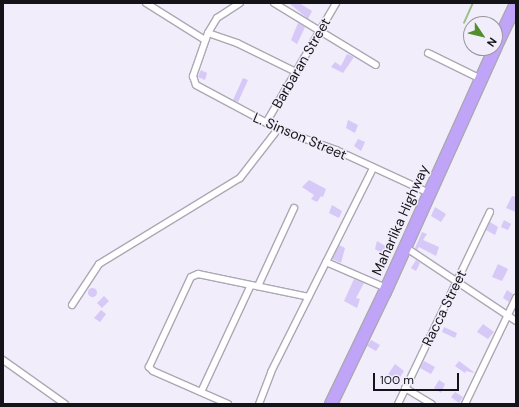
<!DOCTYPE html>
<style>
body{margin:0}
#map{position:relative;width:519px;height:407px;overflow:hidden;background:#f1edfa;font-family:"DM Sans",sans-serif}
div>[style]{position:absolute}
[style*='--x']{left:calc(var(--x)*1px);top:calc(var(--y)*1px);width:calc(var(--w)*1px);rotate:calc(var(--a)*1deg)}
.stream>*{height:1.5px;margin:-0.75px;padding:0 0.75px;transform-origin:0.75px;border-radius:0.75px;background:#9cc08c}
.building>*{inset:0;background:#d6c8f7}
.round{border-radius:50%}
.roads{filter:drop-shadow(1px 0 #aba8b4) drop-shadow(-1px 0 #aba8b4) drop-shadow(0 1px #aba8b4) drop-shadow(0 -1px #aba8b4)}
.street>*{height:6px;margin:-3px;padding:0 3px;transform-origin:3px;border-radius:3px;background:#fff}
.highway>*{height:12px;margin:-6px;padding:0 6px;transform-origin:6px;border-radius:6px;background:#bfa4f8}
span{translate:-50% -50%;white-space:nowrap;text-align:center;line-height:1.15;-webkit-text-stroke:3px #f1edfa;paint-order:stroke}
.street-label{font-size:14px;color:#141317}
.frame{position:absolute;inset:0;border:4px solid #141317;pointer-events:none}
.north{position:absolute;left:463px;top:16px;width:40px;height:40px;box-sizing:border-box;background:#f1edfa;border:1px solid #99969f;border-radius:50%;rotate:125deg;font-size:11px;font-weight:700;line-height:16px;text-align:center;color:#141317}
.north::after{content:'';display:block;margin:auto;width:14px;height:18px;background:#508e2e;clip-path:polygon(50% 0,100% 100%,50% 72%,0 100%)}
.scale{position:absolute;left:373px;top:373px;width:86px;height:18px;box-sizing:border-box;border:2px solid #141317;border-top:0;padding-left:5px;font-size:12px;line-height:14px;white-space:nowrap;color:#141317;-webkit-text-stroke:3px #f1edfa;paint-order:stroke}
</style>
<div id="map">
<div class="stream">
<div style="--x:464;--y:23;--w:22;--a:-66"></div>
</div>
<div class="building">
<div style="clip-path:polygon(289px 3px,299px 3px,312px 11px,308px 19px)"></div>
<div style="clip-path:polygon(298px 23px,305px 27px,297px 44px,291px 40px)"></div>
<div style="clip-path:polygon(347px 54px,354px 57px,343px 73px,331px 67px,335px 62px,341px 66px)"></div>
<div style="clip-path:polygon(201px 70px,207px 73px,205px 80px,198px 77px)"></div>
<div style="clip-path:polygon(243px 78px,248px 80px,238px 102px,233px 100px)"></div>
<div style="clip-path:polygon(348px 120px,358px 125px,355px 133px,346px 128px)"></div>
<div style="clip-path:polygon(358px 139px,365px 142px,361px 151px,354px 146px)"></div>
<div style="clip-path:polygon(309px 180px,326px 189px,323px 197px,321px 196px,317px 202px,311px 199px,314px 195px,302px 187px)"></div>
<div style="clip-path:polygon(512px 196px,516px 197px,516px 212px,506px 208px)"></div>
<div style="clip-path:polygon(332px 205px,342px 211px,339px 218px,329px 213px)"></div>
<div style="clip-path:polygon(435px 207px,446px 214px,441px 222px,431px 216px)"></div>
<div style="clip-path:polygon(504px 220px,511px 224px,508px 230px,501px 227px)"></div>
<div style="clip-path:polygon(490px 222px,498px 227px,495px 235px,486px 230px)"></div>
<div style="clip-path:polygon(422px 232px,427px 234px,423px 240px,439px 247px,436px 256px,419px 247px,417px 250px,415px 248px)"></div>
<div style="clip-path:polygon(377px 241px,387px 247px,383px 254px,375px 249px)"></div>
<div style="clip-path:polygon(339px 245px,345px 248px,341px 263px,332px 259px)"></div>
<div style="clip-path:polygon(416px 260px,420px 263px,416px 271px,411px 268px)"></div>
<div style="clip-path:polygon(498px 264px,508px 269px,502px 281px,492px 277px)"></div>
<div style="clip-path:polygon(354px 279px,364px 283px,356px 298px,360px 299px,357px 308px,344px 301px)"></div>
<div class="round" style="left:87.5px;top:287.5px;width:9px;height:9px"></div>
<div style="clip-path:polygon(507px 290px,513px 294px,509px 302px,503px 298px)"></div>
<div style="clip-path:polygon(104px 296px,109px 301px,102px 308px,97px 303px)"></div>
<div style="clip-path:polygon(101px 310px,106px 314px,100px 322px,94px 318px)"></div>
<div style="clip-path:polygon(483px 324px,494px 332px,488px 339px,477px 332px)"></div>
<div style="clip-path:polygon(444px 327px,457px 333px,455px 338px,442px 332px)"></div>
<div style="clip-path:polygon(371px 340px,380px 345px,376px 351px,367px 346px)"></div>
<div style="clip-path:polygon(424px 361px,435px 367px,431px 374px,420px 368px)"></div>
<div style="clip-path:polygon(459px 361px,475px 373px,466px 371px,465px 373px,455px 366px)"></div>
<div style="clip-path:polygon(395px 364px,404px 371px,397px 382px,387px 376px)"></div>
<div style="clip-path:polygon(439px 380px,445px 384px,441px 393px,434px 388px)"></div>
<div style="clip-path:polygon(455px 392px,463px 397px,459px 403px,451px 397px)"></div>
</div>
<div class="roads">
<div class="street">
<div style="--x:146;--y:3;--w:70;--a:32.1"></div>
<div style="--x:240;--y:3;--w:27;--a:147"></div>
<div style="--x:217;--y:18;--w:17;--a:121"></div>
<div style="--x:208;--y:33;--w:46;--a:109.2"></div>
<div style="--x:193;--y:76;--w:9;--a:72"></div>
<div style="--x:196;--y:85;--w:93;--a:28.2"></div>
<div style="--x:278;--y:129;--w:62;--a:19.9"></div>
<div style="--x:336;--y:150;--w:102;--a:24.8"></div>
<div style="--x:274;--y:3;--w:119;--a:31.3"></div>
<div style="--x:208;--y:33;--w:31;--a:19"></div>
<div style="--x:237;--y:43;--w:66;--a:26.2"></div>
<div style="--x:428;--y:53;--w:59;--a:26.1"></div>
<div style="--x:266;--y:123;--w:139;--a:-59.7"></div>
<div style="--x:405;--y:247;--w:133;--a:33.7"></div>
<div style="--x:326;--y:262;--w:65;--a:23.4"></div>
<div style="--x:258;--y:286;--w:86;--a:-65.2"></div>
<div style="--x:72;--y:305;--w:49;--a:-56.6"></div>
<div style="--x:99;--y:264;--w:165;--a:-31.4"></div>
<div style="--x:240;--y:178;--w:62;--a:-52.2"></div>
<div style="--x:3;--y:360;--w:76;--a:35.4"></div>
<div style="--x:405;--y:388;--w:31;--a:31"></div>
<div style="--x:201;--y:392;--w:118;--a:-65"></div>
<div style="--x:228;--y:404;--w:82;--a:-156.3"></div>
<div style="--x:153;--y:371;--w:6;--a:-135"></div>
<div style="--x:149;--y:367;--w:99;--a:-65"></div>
<div style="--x:191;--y:277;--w:8;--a:-23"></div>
<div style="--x:198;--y:274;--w:113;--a:11.7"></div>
<div style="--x:259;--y:404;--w:34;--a:-69"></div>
<div style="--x:271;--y:372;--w:228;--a:-63.4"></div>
<div style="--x:398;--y:404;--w:213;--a:-64.4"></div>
<div style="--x:465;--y:404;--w:118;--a:-64.3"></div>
</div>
<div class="highway">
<div style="--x:495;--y:48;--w:49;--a:-64.5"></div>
<div style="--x:331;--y:404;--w:124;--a:-64.3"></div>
<div style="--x:385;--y:292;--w:268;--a:-65.7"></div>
</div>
</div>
<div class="street-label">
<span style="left:301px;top:63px;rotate:-60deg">Barbaran Street</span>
<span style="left:300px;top:136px;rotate:23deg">L. Sinson Street</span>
<span style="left:400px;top:220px;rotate:-66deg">Maharlika Highway</span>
<span style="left:444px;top:308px;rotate:-64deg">Racca Street</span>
</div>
<div class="frame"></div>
<div class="north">N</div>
<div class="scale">100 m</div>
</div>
